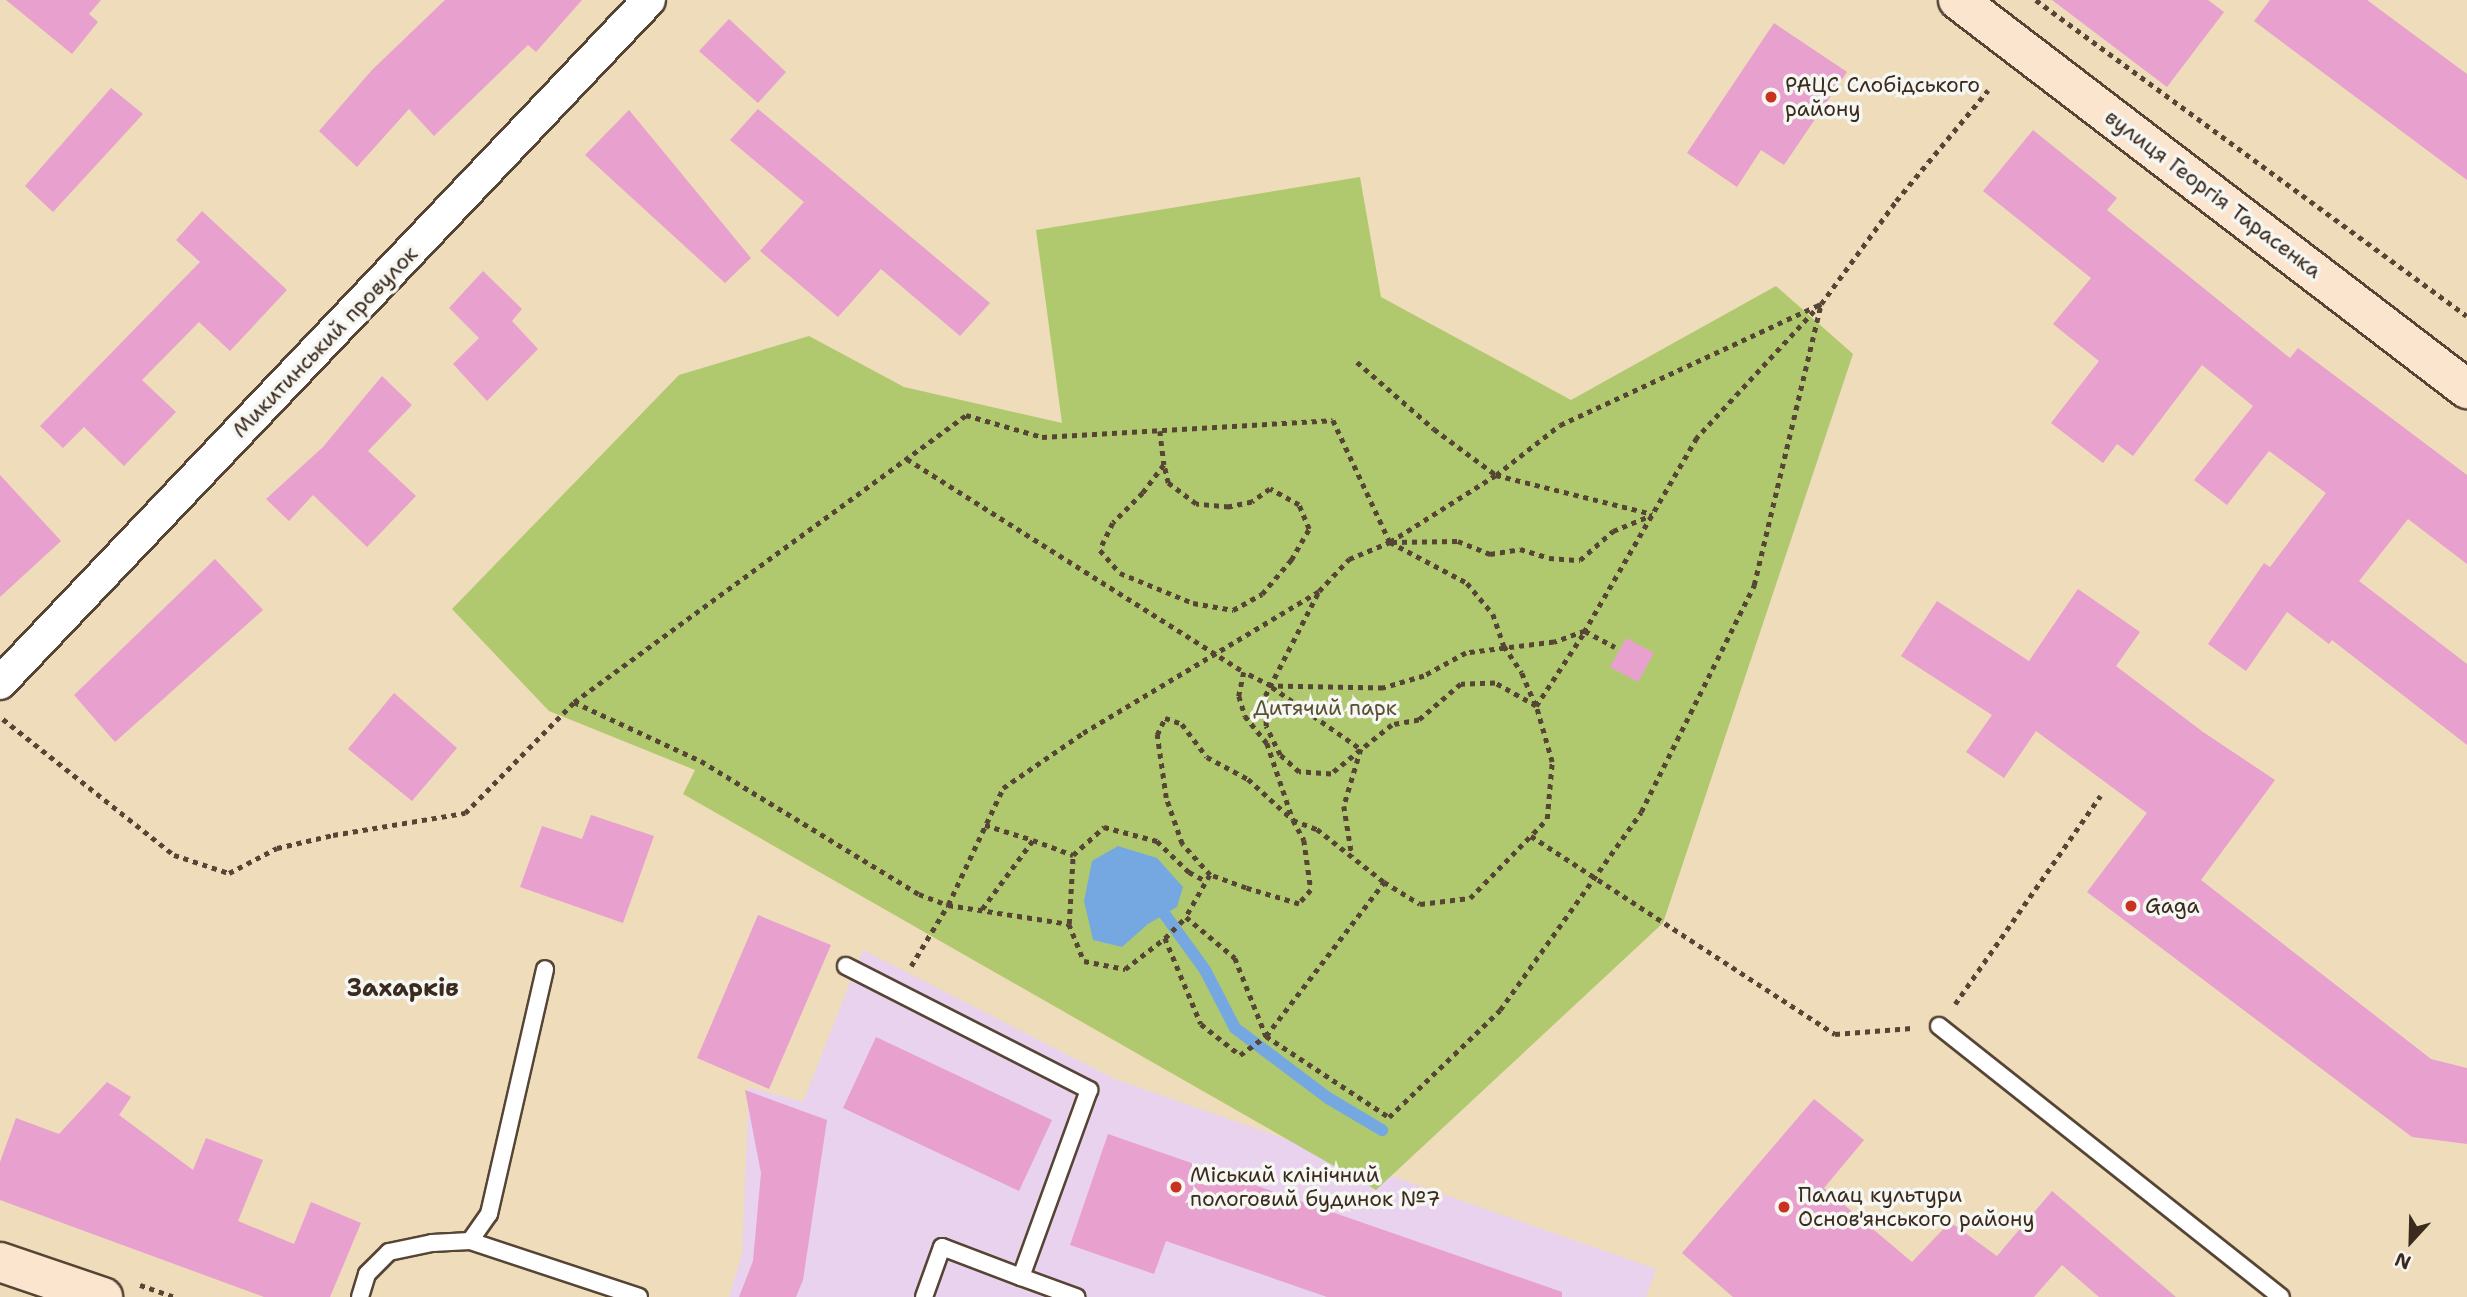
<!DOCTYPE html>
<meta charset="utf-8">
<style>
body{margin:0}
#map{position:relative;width:2467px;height:1297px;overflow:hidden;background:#eedcba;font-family:"Shantell Sans",sans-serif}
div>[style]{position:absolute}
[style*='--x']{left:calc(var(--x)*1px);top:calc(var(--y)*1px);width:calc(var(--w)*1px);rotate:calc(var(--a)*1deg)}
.built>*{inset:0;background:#e8d2ee}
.green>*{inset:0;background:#b0c96f}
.water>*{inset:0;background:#75a8e1}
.stream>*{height:12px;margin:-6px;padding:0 6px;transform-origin:6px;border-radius:6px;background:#75a8e1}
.building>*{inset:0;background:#e8a0ce}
.path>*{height:4.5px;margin-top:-2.25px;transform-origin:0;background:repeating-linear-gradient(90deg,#564535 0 5px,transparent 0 10px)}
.roads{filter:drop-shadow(2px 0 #564535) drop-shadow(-2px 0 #564535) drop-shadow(0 2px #564535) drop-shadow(0 -2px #564535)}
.lane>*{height:16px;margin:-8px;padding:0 8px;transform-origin:8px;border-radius:8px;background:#fff}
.street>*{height:32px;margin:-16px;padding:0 16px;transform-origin:16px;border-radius:16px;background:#fff}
.secondary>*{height:38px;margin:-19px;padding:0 19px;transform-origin:19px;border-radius:19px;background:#fbe5cf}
.dots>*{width:19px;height:19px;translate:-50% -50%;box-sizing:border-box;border:4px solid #f6f6f2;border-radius:50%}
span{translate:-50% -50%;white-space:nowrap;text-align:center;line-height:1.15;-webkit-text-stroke:7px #f6f6f2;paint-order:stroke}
.poi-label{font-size:21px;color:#3b2a1e}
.left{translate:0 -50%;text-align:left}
.street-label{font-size:21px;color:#3b2a1e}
.park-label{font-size:21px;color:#585232}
.quarter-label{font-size:24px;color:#3b2a1e;font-weight:700}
.north{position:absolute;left:2376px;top:1206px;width:70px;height:70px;-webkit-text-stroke:5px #f6f6f2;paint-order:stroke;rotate:202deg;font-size:19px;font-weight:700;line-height:28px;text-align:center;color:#3b2a1e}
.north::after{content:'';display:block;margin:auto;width:24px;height:32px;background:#3b2a1e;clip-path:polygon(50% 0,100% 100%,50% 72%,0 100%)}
</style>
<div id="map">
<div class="built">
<div style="clip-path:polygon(863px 950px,1115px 1079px,1656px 1269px,1646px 1297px,729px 1297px,742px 1254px,749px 1087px,803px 1102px)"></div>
</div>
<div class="green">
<div style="clip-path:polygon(1360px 177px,1381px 297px,1571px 400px,1776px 286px,1853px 354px,1663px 923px,1376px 1190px,683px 794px,695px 770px,549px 711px,452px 609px,679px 375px,809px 336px,904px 387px,1062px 423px,1036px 230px)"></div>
</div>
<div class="water">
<div style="clip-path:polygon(1118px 846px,1157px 858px,1183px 887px,1177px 907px,1148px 924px,1122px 947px,1093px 940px,1084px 901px,1092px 861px)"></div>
</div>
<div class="stream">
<div style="--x:1151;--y:910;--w:12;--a:9"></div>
<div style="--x:1163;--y:912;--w:72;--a:54.1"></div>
<div style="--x:1205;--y:970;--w:65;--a:62.7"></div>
<div style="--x:1235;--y:1028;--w:116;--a:37"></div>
<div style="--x:1328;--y:1098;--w:63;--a:30.7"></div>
</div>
<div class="building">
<div style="clip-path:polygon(6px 0,101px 0,89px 14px,98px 22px,72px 54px)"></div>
<div style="clip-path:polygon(445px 0,582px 0,536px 52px,528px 45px,434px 136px,409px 109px,357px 167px,319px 131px,372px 70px)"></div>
<div style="clip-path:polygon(2052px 0,2208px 0,2224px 12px,2167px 87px)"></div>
<div style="clip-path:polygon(2270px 0,2367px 0,2467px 74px,2467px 180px,2254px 21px)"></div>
<div style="clip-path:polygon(729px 19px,786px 72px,758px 103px,699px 51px)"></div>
<div style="clip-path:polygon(1774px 23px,1847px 72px,1784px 165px,1761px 150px,1737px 187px,1687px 153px)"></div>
<div style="clip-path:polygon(111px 88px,143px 114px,53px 212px,25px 186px)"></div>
<div style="clip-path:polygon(758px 109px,990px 303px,960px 336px,881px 269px,838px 317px,760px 251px,804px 202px,730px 140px)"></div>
<div style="clip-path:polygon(629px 110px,751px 258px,725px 283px,585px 155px)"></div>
<div style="clip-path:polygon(2033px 130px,2117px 198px,2107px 210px,2290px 358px,2298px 348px,2467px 475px,2467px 564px,2408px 519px,2359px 581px,2467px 664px,2467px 745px,2332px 640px,2329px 644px,2287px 612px,2246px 671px,2208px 644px,2264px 563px,2270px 567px,2326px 493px,2269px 451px,2227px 505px,2194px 480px,2253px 406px,2202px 365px,2133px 456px,2117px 444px,2103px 463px,2051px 423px,2099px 361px,2053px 324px,2091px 278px,1983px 191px)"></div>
<div style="clip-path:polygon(202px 211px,287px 290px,230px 351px,199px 322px,142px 380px,176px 412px,124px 466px,84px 427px,63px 448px,40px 426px,200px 262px,176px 240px)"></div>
<div style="clip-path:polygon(483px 271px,522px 309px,512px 321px,538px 349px,487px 401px,453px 364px,479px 338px,449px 308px)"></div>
<div style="clip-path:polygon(382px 376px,412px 405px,368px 451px,416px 496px,367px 547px,313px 495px,289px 521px,266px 499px,323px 447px)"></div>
<div style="clip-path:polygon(0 475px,61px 541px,0 597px)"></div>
<div style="clip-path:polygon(215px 559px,263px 610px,115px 742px,74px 695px)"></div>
<div style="clip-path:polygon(2078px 589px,2140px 632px,2116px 666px,2203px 732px,2275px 780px,2201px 880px,2431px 1059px,2467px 1068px,2467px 1144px,2412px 1137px,2087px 892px,2147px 813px,2036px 731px,2004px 778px,1966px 752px,1992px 715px,1901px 656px,1937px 601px,2029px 661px)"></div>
<div style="clip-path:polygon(1626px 638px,1654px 653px,1638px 682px,1610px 667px)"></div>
<div style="clip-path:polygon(394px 693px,457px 748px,412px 801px,348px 749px)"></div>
<div style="clip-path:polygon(591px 815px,654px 836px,623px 923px,520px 887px,542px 826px,582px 839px)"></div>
<div style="clip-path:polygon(758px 915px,831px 945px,769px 1089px,697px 1058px)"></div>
<div style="clip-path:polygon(876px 1037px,1052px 1120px,1019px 1191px,843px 1108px)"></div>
<div style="clip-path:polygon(107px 1082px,131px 1097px,119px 1115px,193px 1170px,206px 1138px,263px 1160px,238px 1221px,294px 1244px,311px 1202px,361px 1223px,330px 1297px,264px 1297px,0 1200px,0 1162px,16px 1118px,59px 1134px)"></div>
<div style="clip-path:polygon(745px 1090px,827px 1120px,803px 1280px,796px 1297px,739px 1297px,753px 1261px,761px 1173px)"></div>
<div style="clip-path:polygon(1814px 1099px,1864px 1140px,1824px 1188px,1912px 1262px,1950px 1222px,1997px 1256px,2052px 1191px,2176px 1297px,2099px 1297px,2062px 1265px,2034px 1297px,1733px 1297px,1682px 1253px)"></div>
<div style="clip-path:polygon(1108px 1134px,1562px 1292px,1562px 1297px,1327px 1297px,1166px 1241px,1154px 1274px,1070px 1245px)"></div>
</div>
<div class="path">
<div style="--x:2036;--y:0;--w:534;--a:36.25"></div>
<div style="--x:1357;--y:362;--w:102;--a:41"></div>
<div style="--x:1434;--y:429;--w:77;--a:36.6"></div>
<div style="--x:1496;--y:475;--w:161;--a:14"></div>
<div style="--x:1160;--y:431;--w:34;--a:83"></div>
<div style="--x:1164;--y:465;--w:35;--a:127"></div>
<div style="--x:1143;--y:493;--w:42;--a:135"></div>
<div style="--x:1113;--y:523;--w:30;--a:116"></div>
<div style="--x:1100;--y:550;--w:30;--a:49"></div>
<div style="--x:1120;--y:573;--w:79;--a:22.3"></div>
<div style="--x:1193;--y:603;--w:41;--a:9.9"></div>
<div style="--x:1233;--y:610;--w:33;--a:-29"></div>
<div style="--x:1262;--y:594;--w:45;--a:-49.5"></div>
<div style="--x:1291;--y:560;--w:36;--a:-60"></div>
<div style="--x:1309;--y:529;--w:26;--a:-113"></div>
<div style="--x:1299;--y:505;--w:33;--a:-151"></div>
<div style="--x:1270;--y:489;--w:22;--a:144"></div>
<div style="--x:1252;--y:502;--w:24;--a:168"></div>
<div style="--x:1229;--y:507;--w:33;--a:-175"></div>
<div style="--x:1196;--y:504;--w:35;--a:-143"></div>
<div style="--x:1168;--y:483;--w:18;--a:-103"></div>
<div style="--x:907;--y:459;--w:399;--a:32.3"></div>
<div style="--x:1390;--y:542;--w:87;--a:28"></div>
<div style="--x:1467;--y:583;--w:40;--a:50"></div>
<div style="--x:1493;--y:614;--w:34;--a:71"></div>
<div style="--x:1504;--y:646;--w:32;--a:56"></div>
<div style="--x:1522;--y:673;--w:36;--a:67"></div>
<div style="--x:1536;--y:706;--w:47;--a:-150.7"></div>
<div style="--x:1495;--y:683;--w:34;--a:178"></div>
<div style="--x:1461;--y:684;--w:55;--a:139.4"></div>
<div style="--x:1419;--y:720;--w:27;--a:170"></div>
<div style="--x:1392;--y:725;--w:78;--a:141.2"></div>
<div style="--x:1331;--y:774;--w:32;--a:-176"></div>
<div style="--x:1299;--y:772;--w:25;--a:-138"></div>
<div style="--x:1280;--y:755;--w:32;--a:-116"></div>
<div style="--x:1266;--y:726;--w:30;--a:-92"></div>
<div style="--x:1265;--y:696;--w:118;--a:-62.8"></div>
<div style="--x:1319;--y:591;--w:44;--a:-46.8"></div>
<div style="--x:1349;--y:559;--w:44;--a:-22.5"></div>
<div style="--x:1392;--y:542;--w:66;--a:-0.9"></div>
<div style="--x:1458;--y:541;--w:35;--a:22"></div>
<div style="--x:1490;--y:554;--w:30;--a:-9"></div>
<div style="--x:1520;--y:549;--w:30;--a:17"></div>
<div style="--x:1549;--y:558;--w:31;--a:4"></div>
<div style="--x:1580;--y:560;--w:44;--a:-41.3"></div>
<div style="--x:1613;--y:531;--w:42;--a:-22.3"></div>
<div style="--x:1585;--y:631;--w:33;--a:160"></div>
<div style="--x:1554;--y:642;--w:89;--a:172.9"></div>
<div style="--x:1466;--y:653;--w:48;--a:151.3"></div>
<div style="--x:1424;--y:676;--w:43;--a:163.7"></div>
<div style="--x:1383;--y:688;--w:112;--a:-179"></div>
<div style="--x:1271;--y:686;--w:30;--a:-153"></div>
<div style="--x:1244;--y:672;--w:25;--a:102"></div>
<div style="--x:1239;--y:696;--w:21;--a:73"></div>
<div style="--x:1245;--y:716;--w:35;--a:51"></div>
<div style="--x:1267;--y:743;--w:81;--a:71.3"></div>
<div style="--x:1293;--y:820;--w:23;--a:61"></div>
<div style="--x:1304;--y:840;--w:50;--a:82"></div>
<div style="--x:1311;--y:890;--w:18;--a:131"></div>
<div style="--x:1299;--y:904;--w:55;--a:-163.2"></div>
<div style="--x:1246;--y:888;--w:38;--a:-160"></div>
<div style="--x:1210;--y:875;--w:42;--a:-132.1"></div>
<div style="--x:1182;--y:844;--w:49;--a:-109.2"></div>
<div style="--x:1166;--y:798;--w:64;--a:-98.1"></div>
<div style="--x:1157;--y:735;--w:19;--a:-65"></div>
<div style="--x:1165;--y:718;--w:18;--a:19"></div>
<div style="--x:1182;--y:724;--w:41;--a:52.9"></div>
<div style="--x:1207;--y:757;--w:47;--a:28.2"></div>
<div style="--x:1248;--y:779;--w:61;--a:42.3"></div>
<div style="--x:1293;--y:820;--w:26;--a:21"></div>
<div style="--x:1317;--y:829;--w:85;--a:38.3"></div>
<div style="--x:1384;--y:882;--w:42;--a:31.4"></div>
<div style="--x:1420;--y:904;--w:50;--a:-6.8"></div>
<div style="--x:1470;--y:898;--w:110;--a:-45.7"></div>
<div style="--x:1547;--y:819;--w:57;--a:-85"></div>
<div style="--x:1552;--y:762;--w:58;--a:-105.9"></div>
<div style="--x:1536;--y:706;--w:90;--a:-56.8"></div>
<div style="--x:1272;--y:687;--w:108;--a:34.9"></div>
<div style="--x:1361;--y:749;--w:59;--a:106.6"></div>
<div style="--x:1344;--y:806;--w:51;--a:80.9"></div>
<div style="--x:574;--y:702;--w:486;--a:-36.2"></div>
<div style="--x:966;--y:415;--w:79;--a:16.1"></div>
<div style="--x:1042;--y:437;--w:291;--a:-3.3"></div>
<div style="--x:1333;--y:420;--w:135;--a:65"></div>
<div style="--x:1390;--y:542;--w:125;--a:-32.3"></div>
<div style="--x:1496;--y:475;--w:81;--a:-38"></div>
<div style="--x:1560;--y:425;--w:288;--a:-24.9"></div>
<div style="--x:1821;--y:304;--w:183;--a:132.8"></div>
<div style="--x:1697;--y:438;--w:223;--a:120.1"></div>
<div style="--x:1585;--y:631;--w:34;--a:28"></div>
<div style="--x:3;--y:719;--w:218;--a:38.5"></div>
<div style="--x:174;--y:855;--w:58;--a:18.1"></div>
<div style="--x:229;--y:873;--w:54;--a:-27.5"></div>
<div style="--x:277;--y:848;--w:57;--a:-13.1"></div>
<div style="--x:333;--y:835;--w:134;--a:-9.5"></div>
<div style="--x:465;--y:813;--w:156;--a:-45.5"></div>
<div style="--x:574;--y:702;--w:140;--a:24.9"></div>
<div style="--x:701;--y:761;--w:255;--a:31.4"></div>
<div style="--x:919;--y:894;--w:31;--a:21"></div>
<div style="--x:948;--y:905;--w:129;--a:-64.8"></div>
<div style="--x:1003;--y:788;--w:97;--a:-34.5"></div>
<div style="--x:1083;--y:733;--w:275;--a:-31"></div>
<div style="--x:985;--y:825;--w:50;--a:17.4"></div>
<div style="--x:1531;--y:836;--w:363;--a:33.1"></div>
<div style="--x:1835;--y:1034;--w:77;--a:-4.5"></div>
<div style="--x:1210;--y:875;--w:48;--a:119.7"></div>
<div style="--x:1186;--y:917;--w:64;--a:39.9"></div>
<div style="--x:1235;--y:958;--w:84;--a:68.3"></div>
<div style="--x:1266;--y:1036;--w:147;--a:33.4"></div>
<div style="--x:1389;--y:1117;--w:154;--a:-43.9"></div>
<div style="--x:1500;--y:1010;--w:243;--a:-54.5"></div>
<div style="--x:1641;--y:812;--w:254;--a:-63.5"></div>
<div style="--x:1754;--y:585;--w:289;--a:-76.6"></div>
<div style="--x:1821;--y:304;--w:127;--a:-53.9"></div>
<div style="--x:1896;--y:201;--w:144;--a:-50.3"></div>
<div style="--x:982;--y:909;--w:86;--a:-53.5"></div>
<div style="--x:1033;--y:840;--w:43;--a:20.6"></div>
<div style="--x:1069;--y:924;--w:69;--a:-86.7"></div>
<div style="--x:1073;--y:855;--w:42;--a:-42.1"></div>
<div style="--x:1104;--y:827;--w:55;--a:14.8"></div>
<div style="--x:1157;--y:841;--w:45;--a:44.1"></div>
<div style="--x:1189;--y:872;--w:19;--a:28"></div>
<div style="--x:1165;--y:938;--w:30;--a:-45"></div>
<div style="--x:911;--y:966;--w:71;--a:-58.8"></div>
<div style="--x:948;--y:905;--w:122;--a:8.9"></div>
<div style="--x:1069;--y:924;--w:40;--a:68"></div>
<div style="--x:1084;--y:961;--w:42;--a:11"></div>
<div style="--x:1125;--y:969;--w:51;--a:-37.8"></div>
<div style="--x:1165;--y:938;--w:93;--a:67.3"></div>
<div style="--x:1201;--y:1024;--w:50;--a:38.5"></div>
<div style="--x:1240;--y:1055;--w:32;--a:-36"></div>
<div style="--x:1266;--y:1036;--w:194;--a:-52.5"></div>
<div style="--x:1955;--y:1004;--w:254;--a:-55.1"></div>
<div style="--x:140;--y:1285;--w:37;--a:19"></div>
</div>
<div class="roads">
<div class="lane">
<div style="--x:846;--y:966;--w:273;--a:27"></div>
<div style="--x:1089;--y:1090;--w:199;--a:110"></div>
<div style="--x:1021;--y:1277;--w:59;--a:20"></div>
<div style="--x:1939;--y:1026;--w:436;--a:38.4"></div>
<div style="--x:470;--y:1241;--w:33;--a:-55"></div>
<div style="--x:489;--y:1214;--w:251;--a:-77.1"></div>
<div style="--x:360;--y:1297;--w:24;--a:-73"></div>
<div style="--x:367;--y:1274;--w:31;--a:-45"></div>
<div style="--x:389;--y:1252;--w:44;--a:-11.8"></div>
<div style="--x:432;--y:1243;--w:38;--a:-3"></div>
<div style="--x:470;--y:1241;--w:178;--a:18.3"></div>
<div style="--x:924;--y:1297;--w:53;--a:-70.2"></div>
<div style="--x:942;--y:1247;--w:85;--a:20.8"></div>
</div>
<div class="street">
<div style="--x:0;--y:683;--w:942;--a:-46.46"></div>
</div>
<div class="secondary">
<div style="--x:1958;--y:0;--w:641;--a:37.39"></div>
<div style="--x:0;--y:1262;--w:109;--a:18.8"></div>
</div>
</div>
<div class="dots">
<div style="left:1771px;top:97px;background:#c8321e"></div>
<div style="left:2131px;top:906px;background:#c8321e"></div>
<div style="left:1176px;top:1187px;background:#c8321e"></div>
<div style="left:1784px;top:1207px;background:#c8321e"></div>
</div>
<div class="poi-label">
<span class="left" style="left:1785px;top:97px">РАЦС Слобідського<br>району</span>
<span class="left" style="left:2145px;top:906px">Gaga</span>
<span class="left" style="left:1190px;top:1187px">Міський клінічний<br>пологовий будинок №7</span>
<span class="left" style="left:1798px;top:1207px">Палац культури<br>Основ'янського району</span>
</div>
<div class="street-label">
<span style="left:2213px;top:194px;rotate:37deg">вулиця Георгія Тарасенка</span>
<span style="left:325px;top:342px;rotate:-46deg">Микитинський провулок</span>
</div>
<div class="park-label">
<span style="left:1325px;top:708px">Дитячий парк</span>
</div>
<div class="quarter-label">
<span style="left:403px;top:989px">Захарків</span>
</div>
<div class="north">N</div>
</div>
